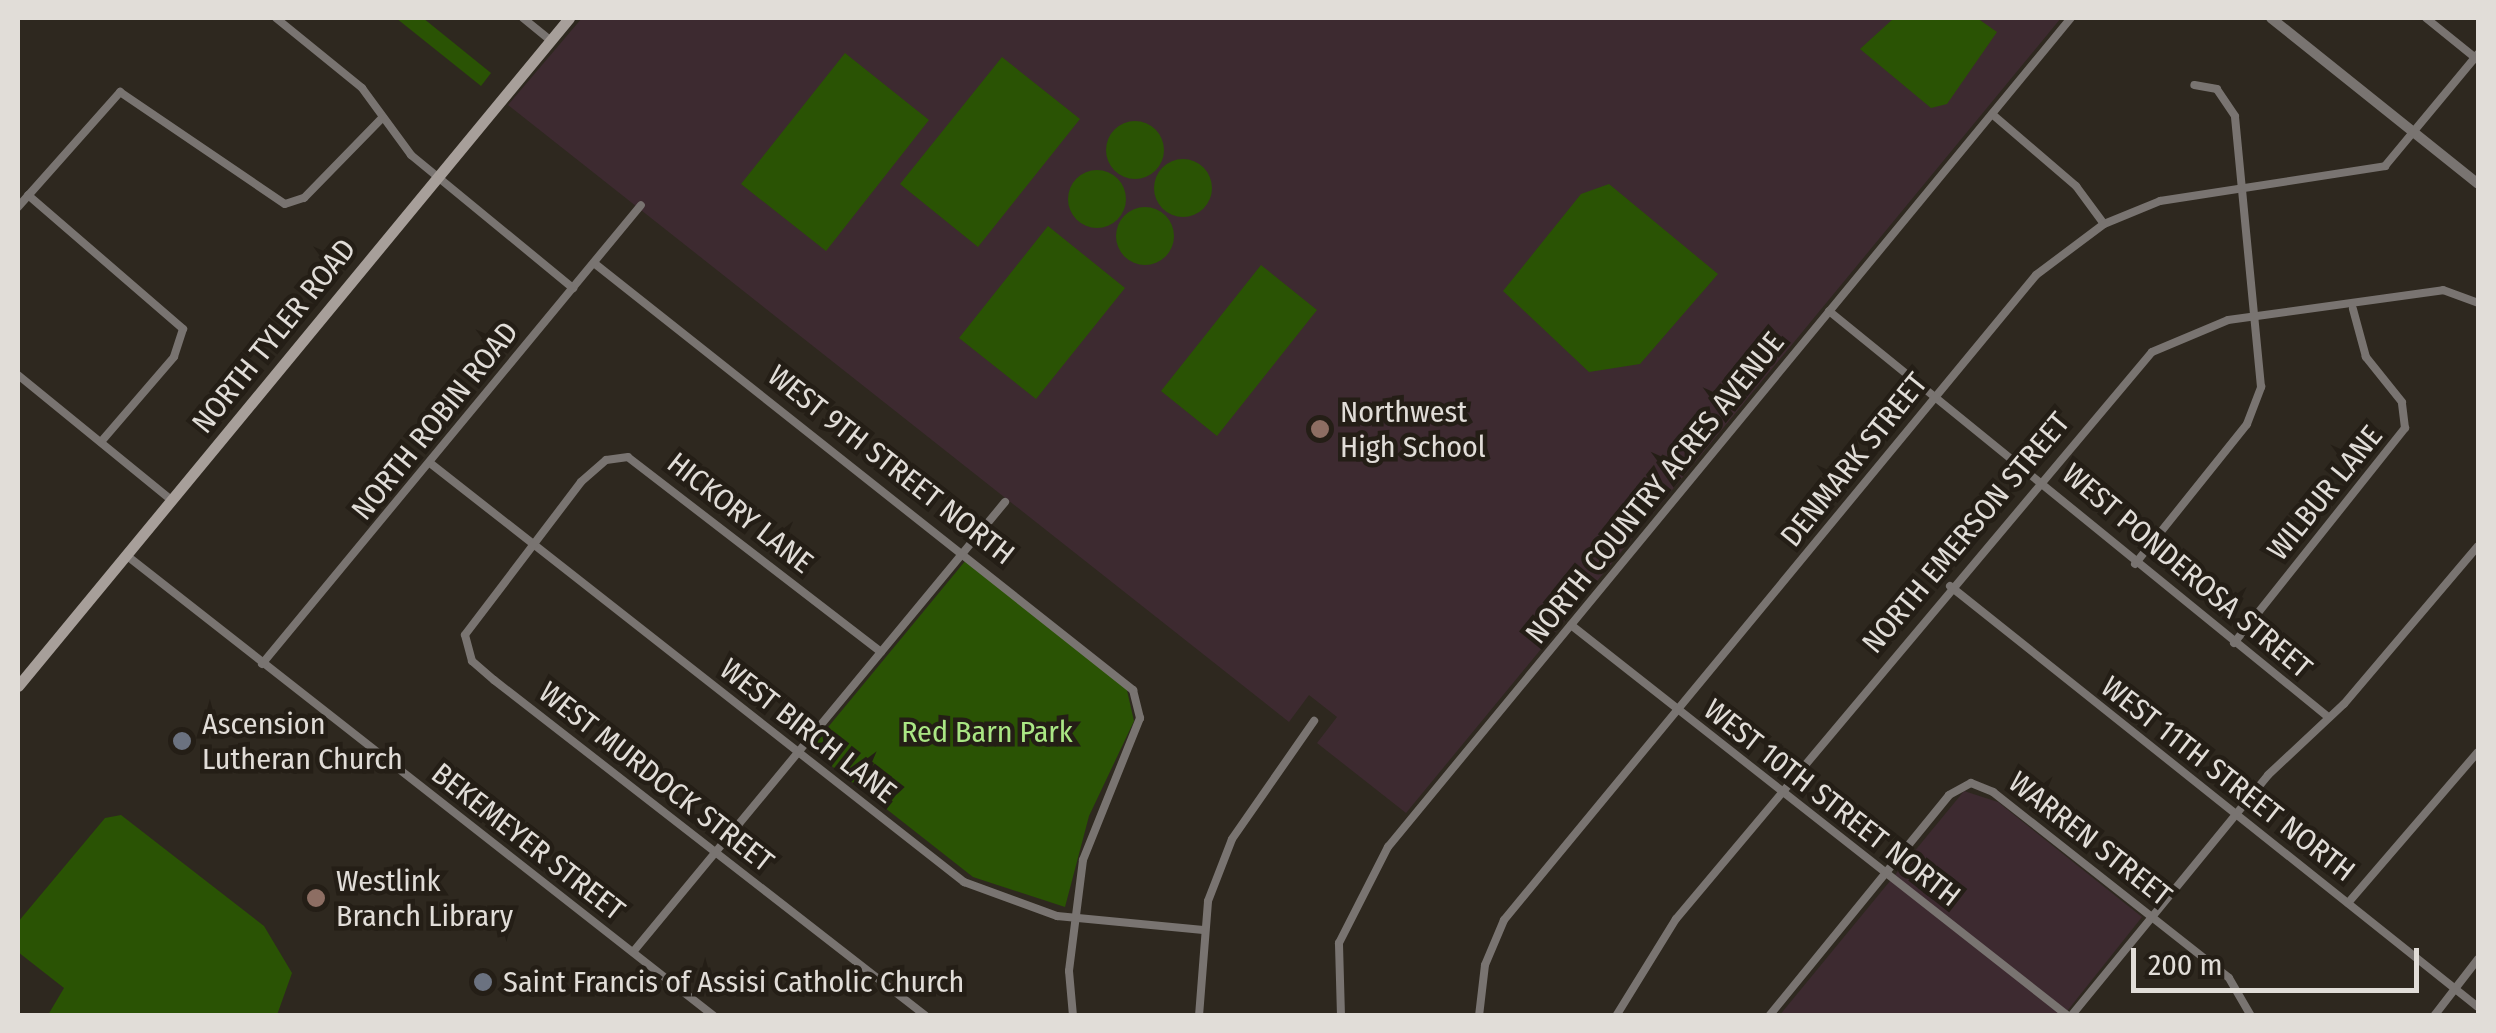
<!DOCTYPE html>
<style>
body{margin:0}
#map{position:relative;width:2496px;height:1033px;overflow:hidden;background:#2e281f;font-family:"Fira Sans Condensed",sans-serif}
div>[style]{position:absolute}
[style*='--x']{left:calc(var(--x)*1px);top:calc(var(--y)*1px);width:calc(var(--w)*1px);rotate:calc(var(--a)*1deg)}
.education>*{inset:0;background:#3d2a30}
.green>*{inset:0;background:#2a5304}
.round{border-radius:50%}
.minor>*{height:8px;margin:-4px;padding:0 4px;transform-origin:4px;border-radius:4px;background:#797471}
.tertiary>*{height:10px;margin:-5px;padding:0 5px;transform-origin:5px;border-radius:5px;background:#797471}
.secondary>*{height:11px;margin:-5.5px;padding:0 5.5px;transform-origin:5.5px;border-radius:5.5px;background:#a79f9a}
.dots>*{width:28px;height:28px;translate:-50% -50%;box-sizing:border-box;border:5px solid #241e16;border-radius:50%}
span{translate:-50% -50%;white-space:nowrap;text-align:center;line-height:1.15;-webkit-text-stroke:9px #241e16;paint-order:stroke}
.street-label{font-size:30px;color:#e1ddd8}
.poi-label{font-size:30px;color:#e1ddd8}
.left{translate:0 -50%;text-align:left}
.park-label{font-size:30px;color:#aae784}
.frame{position:absolute;inset:0;border:20px solid #e1ddd8;pointer-events:none}
.scale{position:absolute;left:2131px;top:948px;width:288px;height:45px;box-sizing:border-box;border:5px solid #e1ddd8;border-top:0;padding-left:12px;font-size:30px;line-height:35px;white-space:nowrap;color:#e1ddd8;-webkit-text-stroke:8px #241e16;paint-order:stroke}
</style>
<div id="map">
<div class="education">
<div style="clip-path:polygon(582px 18px,2061px 18px,1406px 813px,1317px 743px,1337px 717px,1309px 695px,1289px 722px,508px 105px)"></div>
<div style="clip-path:polygon(1964px 791px,1998px 802px,2142px 917px,2064px 1015px,1779px 1016px)"></div>
</div>
<div class="green">
<div style="clip-path:polygon(396px 18px,423px 18px,491px 73px,481px 86px)"></div>
<div style="clip-path:polygon(1894px 18px,1977px 18px,1997px 32px,1947px 104px,1931px 108px,1860px 49px)"></div>
<div style="clip-path:polygon(845px 53px,929px 120px,826px 251px,741px 184px)"></div>
<div style="clip-path:polygon(1002px 57px,1080px 119px,978px 247px,900px 184px)"></div>
<div class="round" style="left:1106px;top:121px;width:58px;height:58px"></div>
<div class="round" style="left:1154px;top:159px;width:58px;height:58px"></div>
<div class="round" style="left:1068px;top:170px;width:58px;height:58px"></div>
<div style="clip-path:polygon(1609px 184px,1718px 274px,1640px 364px,1589px 372px,1503px 291px,1581px 194px)"></div>
<div class="round" style="left:1116px;top:207px;width:58px;height:58px"></div>
<div style="clip-path:polygon(1048px 226px,1125px 288px,1036px 399px,959px 338px)"></div>
<div style="clip-path:polygon(1261px 265px,1317px 310px,1217px 436px,1161px 391px)"></div>
<div style="clip-path:polygon(966px 560px,1126px 686px,1134px 721px,1089px 816px,1065px 907px,973px 877px,810px 749px)"></div>
<div style="clip-path:polygon(121px 815px,264px 926px,292px 973px,277px 1015px,48px 1015px,64px 988px,18px 952px,18px 922px,105px 818px)"></div>
</div>
<div class="minor">
<div style="--x:276;--y:18;--w:111;--a:39.1"></div>
<div style="--x:362;--y:88;--w:83;--a:53.8"></div>
<div style="--x:411;--y:155;--w:210;--a:39.4"></div>
<div style="--x:523;--y:18;--w:35;--a:39"></div>
<div style="--x:2426;--y:18;--w:67;--a:38.9"></div>
<div style="--x:1992;--y:114;--w:111;--a:40.6"></div>
<div style="--x:2076;--y:186;--w:47;--a:53.6"></div>
<div style="--x:28;--y:195;--w:205;--a:40.8"></div>
<div style="--x:183;--y:329;--w:29;--a:108"></div>
<div style="--x:174;--y:357;--w:112;--a:130.7"></div>
<div style="--x:18;--y:207;--w:154;--a:-48.4"></div>
<div style="--x:120;--y:92;--w:199;--a:34.2"></div>
<div style="--x:285;--y:204;--w:20;--a:-18"></div>
<div style="--x:304;--y:198;--w:113;--a:-45.7"></div>
<div style="--x:594;--y:263;--w:688;--a:38.39"></div>
<div style="--x:1133;--y:690;--w:29;--a:76"></div>
<div style="--x:1140;--y:718;--w:153;--a:111.9"></div>
<div style="--x:1083;--y:860;--w:112;--a:97.2"></div>
<div style="--x:1069;--y:971;--w:45;--a:84.9"></div>
<div style="--x:1829;--y:311;--w:642;--a:39.12"></div>
<div style="--x:18;--y:375;--w:198;--a:39.2"></div>
<div style="--x:430;--y:463;--w:679;--a:38.12"></div>
<div style="--x:964;--y:882;--w:99;--a:20.1"></div>
<div style="--x:1057;--y:916;--w:147;--a:5.5"></div>
<div style="--x:126;--y:555;--w:747;--a:38.1"></div>
<div style="--x:2135;--y:564;--w:179;--a:-51.3"></div>
<div style="--x:2247;--y:424;--w:40;--a:-69"></div>
<div style="--x:2261;--y:387;--w:272;--a:-95.5"></div>
<div style="--x:2235;--y:116;--w:32;--a:-124"></div>
<div style="--x:2217;--y:89;--w:23;--a:-170"></div>
<div style="--x:1950;--y:586;--w:675;--a:38.57"></div>
<div style="--x:1571;--y:625;--w:632;--a:38.19"></div>
<div style="--x:2234;--y:643;--w:275;--a:-51.5"></div>
<div style="--x:2405;--y:428;--w:26;--a:-97"></div>
<div style="--x:2402;--y:402;--w:58;--a:-128.7"></div>
<div style="--x:2366;--y:357;--w:50;--a:-105.2"></div>
<div style="--x:881;--y:652;--w:319;--a:-142.4"></div>
<div style="--x:628;--y:457;--w:22;--a:172"></div>
<div style="--x:606;--y:460;--w:33;--a:139"></div>
<div style="--x:581;--y:482;--w:192;--a:127.2"></div>
<div style="--x:465;--y:635;--w:27;--a:75"></div>
<div style="--x:472;--y:661;--w:29;--a:41"></div>
<div style="--x:494;--y:680;--w:547;--a:37.87"></div>
<div style="--x:262;--y:664;--w:595;--a:-50.45"></div>
<div style="--x:2348;--y:903;--w:199;--a:-49.3"></div>
<div style="--x:633;--y:952;--w:584;--a:-50.42"></div>
<div style="--x:1199;--y:1016;--w:115;--a:-85.5"></div>
<div style="--x:1208;--y:901;--w:66;--a:-68.8"></div>
<div style="--x:1232;--y:839;--w:144;--a:-55.2"></div>
<div style="--x:1341;--y:1016;--w:73;--a:-91.6"></div>
<div style="--x:1339;--y:943;--w:108;--a:-63"></div>
<div style="--x:1388;--y:847;--w:1074;--a:-50.52"></div>
<div style="--x:1479;--y:1016;--w:51;--a:-83.3"></div>
<div style="--x:1485;--y:965;--w:49;--a:-67.1"></div>
<div style="--x:1504;--y:920;--w:836;--a:-50.48"></div>
<div style="--x:2036;--y:275;--w:85;--a:-36.9"></div>
<div style="--x:2104;--y:224;--w:61;--a:-22.3"></div>
<div style="--x:2160;--y:201;--w:228;--a:-8.8"></div>
<div style="--x:2385;--y:166;--w:146;--a:-50.3"></div>
<div style="--x:1616;--y:1016;--w:114;--a:-58.3"></div>
<div style="--x:1676;--y:919;--w:740;--a:-49.99"></div>
<div style="--x:2152;--y:352;--w:82;--a:-22.8"></div>
<div style="--x:2228;--y:320;--w:217;--a:-7.9"></div>
<div style="--x:2443;--y:290;--w:37;--a:20"></div>
<div style="--x:1769;--y:1016;--w:285;--a:-50.8"></div>
<div style="--x:1949;--y:795;--w:25;--a:-29"></div>
<div style="--x:1971;--y:783;--w:24;--a:22"></div>
<div style="--x:1993;--y:792;--w:300;--a:38.2"></div>
<div style="--x:2229;--y:978;--w:44;--a:59.9"></div>
<div style="--x:2071;--y:1016;--w:311;--a:-50.7"></div>
<div style="--x:2268;--y:775;--w:104;--a:-43.1"></div>
<div style="--x:2344;--y:704;--w:207;--a:-49.7"></div>
<div style="--x:2434;--y:1016;--w:72;--a:-52.3"></div>
</div>
<div class="tertiary">
<div style="--x:2271;--y:18;--w:265;--a:38.7"></div>
</div>
<div class="secondary">
<div style="--x:18;--y:686;--w:866;--a:-50.48"></div>
</div>
<div class="dots">
<div style="left:1320px;top:429px;background:#8d6e63"></div>
<div style="left:182px;top:741px;background:#6b7280"></div>
<div style="left:316px;top:898px;background:#8d6e63"></div>
<div style="left:483px;top:982px;background:#6b7280"></div>
</div>
<div class="street-label">
<span style="left:274px;top:336px;rotate:-51deg">NORTH TYLER ROAD</span>
<span style="left:435px;top:421px;rotate:-51deg">NORTH ROBIN ROAD</span>
<span style="left:1854px;top:460px;rotate:-51deg">DENMARK STREET</span>
<span style="left:891px;top:465px;rotate:38deg">WEST 9TH STREET NORTH</span>
<span style="left:1655px;top:488px;rotate:-51deg">NORTH COUNTRY ACRES AVENUE</span>
<span style="left:2325px;top:493px;rotate:-51deg">WILBUR LANE</span>
<span style="left:740px;top:513px;rotate:38deg">HICKORY LANE</span>
<span style="left:1966px;top:533px;rotate:-50deg">NORTH EMERSON STREET</span>
<span style="left:2187px;top:571px;rotate:40deg">WEST PONDEROSA STREET</span>
<span style="left:808px;top:731px;rotate:38deg">WEST BIRCH LANE</span>
<span style="left:656px;top:777px;rotate:38deg">WEST MURDOCK STREET</span>
<span style="left:2228px;top:779px;rotate:38deg">WEST 11TH STREET NORTH</span>
<span style="left:1832px;top:803px;rotate:38deg">WEST 10TH STREET NORTH</span>
<span style="left:2090px;top:839px;rotate:38deg">WARREN STREET</span>
<span style="left:528px;top:842px;rotate:38deg">BEKEMEYER STREET</span>
</div>
<div class="poi-label">
<span class="left" style="left:1340px;top:429px">Northwest<br>High School</span>
<span class="left" style="left:202px;top:741px">Ascension<br>Lutheran Church</span>
<span class="left" style="left:336px;top:898px">Westlink<br>Branch Library</span>
<span class="left" style="left:503px;top:982px">Saint Francis of Assisi Catholic Church</span>
</div>
<div class="park-label">
<span style="left:987px;top:732px">Red Barn Park</span>
</div>
<div class="frame"></div>
<div class="scale">200 m</div>
</div>
